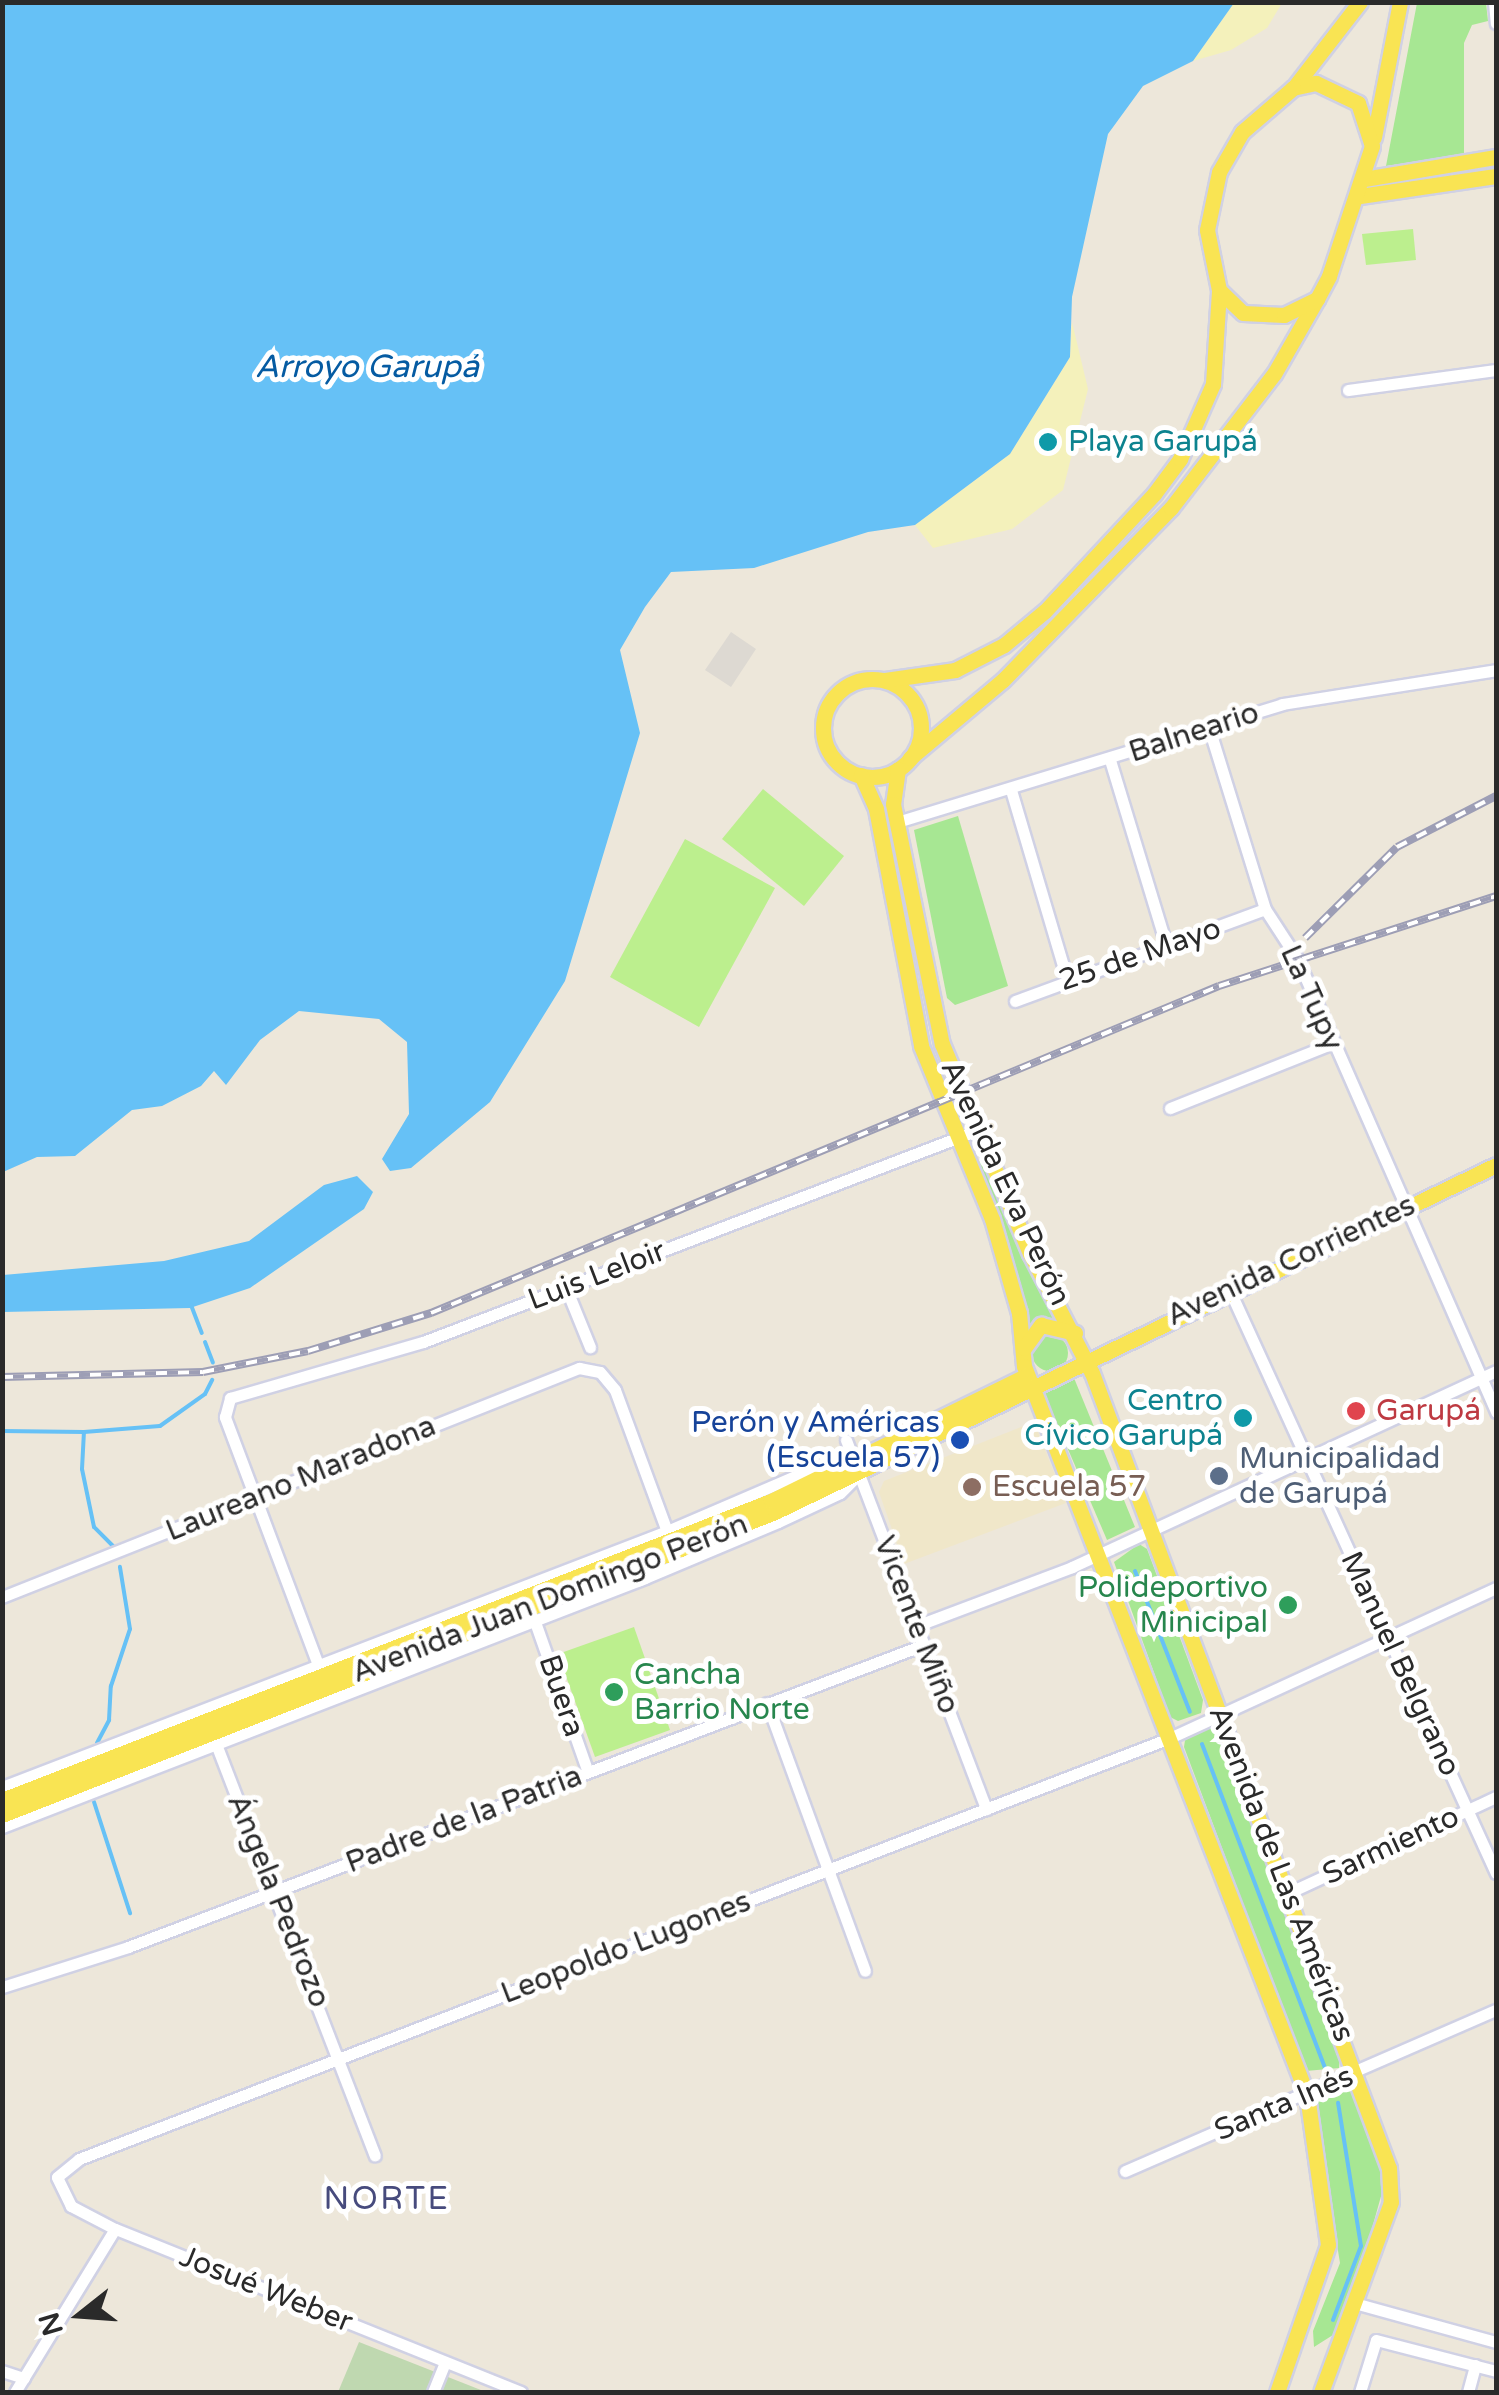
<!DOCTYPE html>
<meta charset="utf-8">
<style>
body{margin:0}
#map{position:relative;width:1499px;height:2395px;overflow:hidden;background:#ede7da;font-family:"Varela Round",sans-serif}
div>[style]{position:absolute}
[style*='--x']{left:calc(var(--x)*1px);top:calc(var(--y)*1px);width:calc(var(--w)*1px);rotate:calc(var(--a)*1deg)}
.education>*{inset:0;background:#f0e7c9}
.green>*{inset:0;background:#a7e793}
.round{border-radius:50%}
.sand>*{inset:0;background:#f4f1bb}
.cemetery>*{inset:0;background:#bfd8b0}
.pitch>*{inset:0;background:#bcef8e}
.plaza>*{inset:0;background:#ddd9d2}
.water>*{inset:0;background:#66c1f6}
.stream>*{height:4px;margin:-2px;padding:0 2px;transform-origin:2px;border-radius:2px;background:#66c1f6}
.roads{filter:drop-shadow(2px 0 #d0d1e4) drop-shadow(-2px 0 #d0d1e4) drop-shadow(0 2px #d0d1e4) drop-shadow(0 -2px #d0d1e4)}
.minor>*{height:11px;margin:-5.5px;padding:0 5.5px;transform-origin:5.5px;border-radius:5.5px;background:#fff}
.major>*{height:15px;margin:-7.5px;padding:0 7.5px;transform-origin:7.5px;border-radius:7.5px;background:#f9e453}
.major>.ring{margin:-7.5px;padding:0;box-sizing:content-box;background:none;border:15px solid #f9e453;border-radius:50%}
.rail>*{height:8px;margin-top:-4px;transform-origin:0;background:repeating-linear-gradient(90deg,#fff 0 11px,#9d9eb5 0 22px);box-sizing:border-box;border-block:2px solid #9d9eb5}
.dots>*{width:28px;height:28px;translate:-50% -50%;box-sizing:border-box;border:5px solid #fff;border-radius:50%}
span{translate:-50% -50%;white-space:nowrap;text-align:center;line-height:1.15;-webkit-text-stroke:10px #fff;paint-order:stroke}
.culture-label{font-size:30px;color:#0d838f}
.left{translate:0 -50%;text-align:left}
.right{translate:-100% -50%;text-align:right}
.street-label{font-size:30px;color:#2a2a2a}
.health-label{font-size:30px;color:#be3a42}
.transit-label{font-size:30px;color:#164399}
.service-label{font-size:30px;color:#4e5e75}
.education-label{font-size:30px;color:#785e54}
.leisure-label{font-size:30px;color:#27864d}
.water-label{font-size:32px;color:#055ba2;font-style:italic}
.neighbourhood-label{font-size:32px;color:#474b7d;letter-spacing:2.5px}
.frame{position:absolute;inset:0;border:5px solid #2a2a2a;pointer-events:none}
.north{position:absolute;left:30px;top:2265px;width:100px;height:100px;-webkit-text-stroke:8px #fff;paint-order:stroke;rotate:253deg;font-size:28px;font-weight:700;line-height:40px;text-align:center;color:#2a2a2a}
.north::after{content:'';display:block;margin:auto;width:35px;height:45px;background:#2a2a2a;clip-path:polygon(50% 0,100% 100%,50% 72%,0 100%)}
</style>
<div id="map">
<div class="education">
<div style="clip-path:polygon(1034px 1422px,1066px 1503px,904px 1564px,879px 1492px,884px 1481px)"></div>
</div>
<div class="green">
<div style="clip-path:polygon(1417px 3px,1486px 3px,1488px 21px,1472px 25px,1464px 43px,1464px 155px,1386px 166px)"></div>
<div style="clip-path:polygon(958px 816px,1008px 986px,955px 1005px,947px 998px,914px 830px)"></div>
<div style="clip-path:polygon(979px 1161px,982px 1162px,1055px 1319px,1027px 1330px)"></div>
<div class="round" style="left:1032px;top:1335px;width:36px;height:36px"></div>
<div style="clip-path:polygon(1074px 1378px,1135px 1527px,1107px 1540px,1043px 1391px)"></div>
<div style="clip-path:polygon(1139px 1544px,1147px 1549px,1203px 1700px,1201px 1713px,1178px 1721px,1170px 1717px,1114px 1562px)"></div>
<div style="clip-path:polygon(1206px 1723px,1218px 1731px,1340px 2052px,1339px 2068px,1306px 2071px,1184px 1747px,1186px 1734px)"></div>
<div style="clip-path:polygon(1346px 2084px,1354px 2089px,1385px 2182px,1344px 2328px,1314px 2347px,1313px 2331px,1340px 2263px,1314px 2104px,1319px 2094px)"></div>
</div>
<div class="sand">
<div style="clip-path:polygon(1234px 3px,1282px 3px,1267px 28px,1231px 50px,1193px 61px)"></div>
<div style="clip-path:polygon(1072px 322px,1088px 389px,1063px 490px,1012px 529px,933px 548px,915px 525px,1010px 454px,1070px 357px)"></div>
</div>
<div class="cemetery">
<div style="clip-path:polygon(359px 2342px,486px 2392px,338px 2392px)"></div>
</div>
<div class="pitch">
<div style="clip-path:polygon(1413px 229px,1416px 260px,1366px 265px,1362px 234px)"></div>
<div style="clip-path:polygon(763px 789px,844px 856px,804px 906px,722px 839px)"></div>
<div style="clip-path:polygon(685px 839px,775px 888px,699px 1027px,610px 977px)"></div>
<div style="clip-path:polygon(634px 1627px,670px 1730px,595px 1757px,558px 1654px)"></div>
</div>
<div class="plaza">
<div style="clip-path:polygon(731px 632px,756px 649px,731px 687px,705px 670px)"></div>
</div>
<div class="water">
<div style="clip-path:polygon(3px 2px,1234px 3px,1193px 61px,1143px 86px,1108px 134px,1072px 297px,1070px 357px,1010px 454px,915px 525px,868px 532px,754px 568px,671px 572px,645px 607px,620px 650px,640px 733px,565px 981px,490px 1102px,411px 1168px,390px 1171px,382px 1159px,409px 1114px,407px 1042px,379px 1019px,299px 1011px,260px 1040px,226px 1085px,214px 1071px,201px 1086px,162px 1106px,132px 1110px,75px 1156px,37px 1157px,3px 1172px)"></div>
<div style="clip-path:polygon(357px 1176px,373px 1192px,364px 1209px,250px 1288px,190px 1308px,3px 1312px,3px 1275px,164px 1261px,249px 1241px,324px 1185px)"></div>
</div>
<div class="stream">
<div style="--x:191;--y:1305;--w:30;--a:69"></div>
<div style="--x:205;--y:1342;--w:22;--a:69"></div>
<div style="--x:2;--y:1431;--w:82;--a:0.7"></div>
<div style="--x:114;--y:1547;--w:28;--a:-135"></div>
<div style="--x:94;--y:1527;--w:59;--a:-101.7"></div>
<div style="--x:82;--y:1469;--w:37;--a:-87"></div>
<div style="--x:84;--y:1432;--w:76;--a:-4.5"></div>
<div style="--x:160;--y:1426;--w:55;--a:-35.4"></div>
<div style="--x:205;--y:1394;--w:16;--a:-63"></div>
<div style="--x:1135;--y:1571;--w:151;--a:68.7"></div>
<div style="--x:97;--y:1743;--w:26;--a:-62"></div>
<div style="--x:109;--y:1720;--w:34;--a:-87"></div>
<div style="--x:111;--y:1686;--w:60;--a:-71.6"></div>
<div style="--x:130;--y:1629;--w:63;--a:-99.2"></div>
<div style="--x:1202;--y:1744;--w:346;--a:69.2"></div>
<div style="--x:94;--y:1802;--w:117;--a:72"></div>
<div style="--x:1333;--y:2320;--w:79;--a:-69.3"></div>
<div style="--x:1361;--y:2246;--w:145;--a:-99.1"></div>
</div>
<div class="roads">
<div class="minor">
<div style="--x:1494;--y:2;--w:21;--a:85"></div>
<div style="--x:1348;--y:390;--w:149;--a:-7.7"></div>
<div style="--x:1209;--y:728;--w:189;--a:72.8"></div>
<div style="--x:1265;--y:909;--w:59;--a:56.9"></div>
<div style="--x:1297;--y:958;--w:496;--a:66.3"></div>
<div style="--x:1110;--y:760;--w:196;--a:73.1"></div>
<div style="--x:1011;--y:790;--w:197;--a:73.5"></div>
<div style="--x:897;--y:822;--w:403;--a:-17"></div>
<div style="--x:1282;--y:704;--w:217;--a:-9"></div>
<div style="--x:1015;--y:1001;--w:266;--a:-20.2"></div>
<div style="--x:1170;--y:1108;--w:173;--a:-21.7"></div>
<div style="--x:566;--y:1288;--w:64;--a:67.9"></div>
<div style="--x:1230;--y:1291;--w:640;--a:65.44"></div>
<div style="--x:846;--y:1440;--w:395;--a:69.2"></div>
<div style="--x:2;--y:1597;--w:621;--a:-21.65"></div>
<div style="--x:579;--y:1368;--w:21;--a:11"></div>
<div style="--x:600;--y:1372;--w:23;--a:50"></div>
<div style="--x:615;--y:1390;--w:150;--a:69.8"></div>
<div style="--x:534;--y:1619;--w:162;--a:70.6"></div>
<div style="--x:916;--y:1626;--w:167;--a:-20.7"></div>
<div style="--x:1072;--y:1567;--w:467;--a:-24.8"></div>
<div style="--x:317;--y:1662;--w:262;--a:-110.6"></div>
<div style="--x:225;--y:1417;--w:20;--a:-75"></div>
<div style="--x:230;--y:1398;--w:201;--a:-16.2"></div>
<div style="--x:423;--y:1342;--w:591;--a:-20.92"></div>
<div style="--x:767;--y:1703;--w:285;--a:69.9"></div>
<div style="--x:216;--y:1744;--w:441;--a:68.9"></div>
<div style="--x:2;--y:1787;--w:713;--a:-21.05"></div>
<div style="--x:667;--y:1531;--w:183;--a:-23.2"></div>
<div style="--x:835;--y:1459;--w:15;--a:4"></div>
<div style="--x:2;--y:1827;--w:690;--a:-21.17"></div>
<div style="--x:645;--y:1578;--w:144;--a:-22.8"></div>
<div style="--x:778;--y:1522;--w:68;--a:-25.1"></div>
<div style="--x:840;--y:1493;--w:24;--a:-45"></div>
<div style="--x:1286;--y:1894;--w:231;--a:-24.8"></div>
<div style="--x:2;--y:1987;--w:132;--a:-17.6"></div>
<div style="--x:128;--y:1947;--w:850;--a:-20.8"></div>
<div style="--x:1125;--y:2171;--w:404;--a:-23.5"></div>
<div style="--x:1358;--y:2304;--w:143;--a:15.4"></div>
<div style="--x:2;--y:2371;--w:23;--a:18"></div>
<div style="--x:15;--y:2392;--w:191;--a:-58.5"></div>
<div style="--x:433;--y:2392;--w:32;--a:-68"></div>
<div style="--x:521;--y:2392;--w:437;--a:-158.1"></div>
<div style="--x:115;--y:2229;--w:50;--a:-152.4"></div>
<div style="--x:71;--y:2206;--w:32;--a:-116"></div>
<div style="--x:57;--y:2177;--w:28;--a:-39"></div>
<div style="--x:79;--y:2159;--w:1172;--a:-21.11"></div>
<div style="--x:1172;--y:1737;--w:357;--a:-24.7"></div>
<div style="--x:1360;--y:2392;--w:54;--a:-72.9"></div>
<div style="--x:1376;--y:2340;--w:124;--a:14.5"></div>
<div style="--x:1468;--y:2392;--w:28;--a:-75"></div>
</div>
<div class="major">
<div style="--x:1295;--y:86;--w:106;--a:-52.3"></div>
<div style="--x:1374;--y:137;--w:137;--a:-79.1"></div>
<div style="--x:1364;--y:179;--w:134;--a:-9.5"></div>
<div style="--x:1360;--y:196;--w:137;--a:-8.4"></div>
<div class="ring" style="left:823px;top:679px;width:83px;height:83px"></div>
<div style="--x:885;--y:680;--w:71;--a:-8.1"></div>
<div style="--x:955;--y:670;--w:55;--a:-27"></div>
<div style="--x:1004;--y:645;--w:53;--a:-39.7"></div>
<div style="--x:1045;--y:611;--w:160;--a:-47"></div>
<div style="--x:1154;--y:494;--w:44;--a:-53.4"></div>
<div style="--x:1180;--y:459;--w:82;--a:-66.3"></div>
<div style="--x:1213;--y:384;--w:94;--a:-86.3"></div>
<div style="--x:910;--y:758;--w:121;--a:-40"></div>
<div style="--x:1003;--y:680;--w:240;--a:-45.7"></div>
<div style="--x:1171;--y:508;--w:169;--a:-52.5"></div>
<div style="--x:1274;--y:374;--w:86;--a:-60.2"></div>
<div style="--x:1317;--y:299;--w:26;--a:-62"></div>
<div style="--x:1329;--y:276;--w:137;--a:-71.7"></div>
<div style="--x:1372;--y:146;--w:45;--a:-108"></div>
<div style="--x:1358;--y:103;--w:47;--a:-154.5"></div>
<div style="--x:1316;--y:83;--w:24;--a:168"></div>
<div style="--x:1293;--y:88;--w:67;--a:139.2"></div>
<div style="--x:1242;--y:132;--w:46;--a:119.9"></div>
<div style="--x:1219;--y:172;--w:59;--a:101.7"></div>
<div style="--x:1207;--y:230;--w:61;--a:78.7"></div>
<div style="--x:1219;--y:290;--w:33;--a:44"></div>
<div style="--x:1243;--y:313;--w:41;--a:2.8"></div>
<div style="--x:1284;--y:315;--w:37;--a:-26"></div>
<div style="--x:898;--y:769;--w:35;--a:98"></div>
<div style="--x:893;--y:804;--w:245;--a:78.5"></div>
<div style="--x:942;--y:1044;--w:227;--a:67.2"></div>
<div style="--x:1030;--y:1253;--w:135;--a:62.7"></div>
<div style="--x:1092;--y:1373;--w:849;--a:69.52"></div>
<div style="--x:1389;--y:2168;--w:34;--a:87"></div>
<div style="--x:1391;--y:2202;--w:202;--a:110.2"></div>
<div style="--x:861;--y:775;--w:37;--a:66"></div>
<div style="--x:876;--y:809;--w:241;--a:79.2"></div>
<div style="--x:921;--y:1046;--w:187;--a:67.7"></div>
<div style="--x:992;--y:1219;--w:98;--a:74"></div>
<div style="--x:1019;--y:1313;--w:53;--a:84.6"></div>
<div style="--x:1024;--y:1366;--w:782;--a:68.78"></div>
<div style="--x:1307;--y:2095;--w:151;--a:82"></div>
<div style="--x:1328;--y:2245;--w:156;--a:109.1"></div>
<div style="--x:1024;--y:1348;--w:29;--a:-54"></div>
<div style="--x:1041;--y:1325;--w:35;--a:13"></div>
<div style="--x:2;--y:1800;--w:825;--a:-21.25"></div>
<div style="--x:771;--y:1501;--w:285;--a:-26.2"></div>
<div style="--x:2;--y:1815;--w:830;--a:-21.4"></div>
<div style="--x:775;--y:1512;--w:800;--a:-25.7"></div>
</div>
</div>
<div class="rail">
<div style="--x:1305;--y:938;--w:129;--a:-44.7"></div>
<div style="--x:1397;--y:847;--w:111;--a:-27.3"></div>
<div style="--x:2;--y:1377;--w:201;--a:-1.4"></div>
<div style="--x:203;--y:1372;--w:107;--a:-11.3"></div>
<div style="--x:308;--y:1351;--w:129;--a:-17.2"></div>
<div style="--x:431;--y:1313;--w:853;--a:-22.54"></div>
<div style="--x:1219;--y:986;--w:291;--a:-18"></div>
</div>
<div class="dots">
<div style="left:1048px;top:442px;background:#0f9aa8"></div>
<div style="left:1356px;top:1411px;background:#e0444e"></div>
<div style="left:1243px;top:1418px;background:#0f9aa8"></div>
<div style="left:960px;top:1440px;background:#1a4fb4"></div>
<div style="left:1219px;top:1476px;background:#5c6f8a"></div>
<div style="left:972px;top:1487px;background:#8d6e63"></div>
<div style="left:1288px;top:1605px;background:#2e9e5b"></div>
<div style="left:614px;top:1692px;background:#2e9e5b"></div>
</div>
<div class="culture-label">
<span class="left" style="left:1068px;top:442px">Playa Garupá</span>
<span class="right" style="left:1223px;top:1418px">Centro<br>Cívico Garupá</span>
</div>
<div class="street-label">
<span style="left:1194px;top:733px;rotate:-18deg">Balneario</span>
<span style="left:1140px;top:955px;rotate:-19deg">25 de Mayo</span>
<span style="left:1311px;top:998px;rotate:66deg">La Tupy</span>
<span style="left:1005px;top:1183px;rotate:65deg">Avenida Eva Perón</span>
<span style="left:1291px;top:1261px;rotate:-25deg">Avenida Corrientes</span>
<span style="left:597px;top:1276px;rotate:-21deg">Luis Leloir</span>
<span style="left:301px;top:1479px;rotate:-22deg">Laureano Maradona</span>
<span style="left:550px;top:1599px;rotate:-21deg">Avenida Juan Domingo Perón</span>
<span style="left:916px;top:1625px;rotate:69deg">Vicente Miño</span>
<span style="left:1400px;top:1664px;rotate:65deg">Manuel Belgrano</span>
<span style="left:561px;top:1696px;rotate:71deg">Buera</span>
<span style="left:464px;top:1820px;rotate:-21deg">Padre de la Patria</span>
<span style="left:1391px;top:1846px;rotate:-25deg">Sarmiento</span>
<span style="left:1281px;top:1874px;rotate:69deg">Avenida de Las Américas</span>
<span style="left:278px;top:1901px;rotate:68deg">Ángela Pedrozo</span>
<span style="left:626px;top:1948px;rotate:-21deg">Leopoldo Lugones</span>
<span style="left:1284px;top:2104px;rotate:-23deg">Santa Inés</span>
<span style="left:266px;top:2290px;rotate:22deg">Josué Weber</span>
</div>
<div class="health-label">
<span class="left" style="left:1376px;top:1411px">Garupá</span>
</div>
<div class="transit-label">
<span class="right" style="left:940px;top:1440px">Perón y Américas<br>(Escuela 57)</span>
</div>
<div class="service-label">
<span class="left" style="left:1239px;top:1476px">Municipalidad<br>de Garupá</span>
</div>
<div class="education-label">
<span class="left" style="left:992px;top:1487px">Escuela 57</span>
</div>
<div class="leisure-label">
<span class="right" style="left:1268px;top:1605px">Polideportivo<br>Minicipal</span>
<span class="left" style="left:634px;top:1692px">Cancha<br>Barrio Norte</span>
</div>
<div class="water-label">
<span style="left:367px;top:367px">Arroyo Garupá</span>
</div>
<div class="neighbourhood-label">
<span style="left:387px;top:2199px">NORTE</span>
</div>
<div class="frame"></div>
<div class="north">N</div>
</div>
